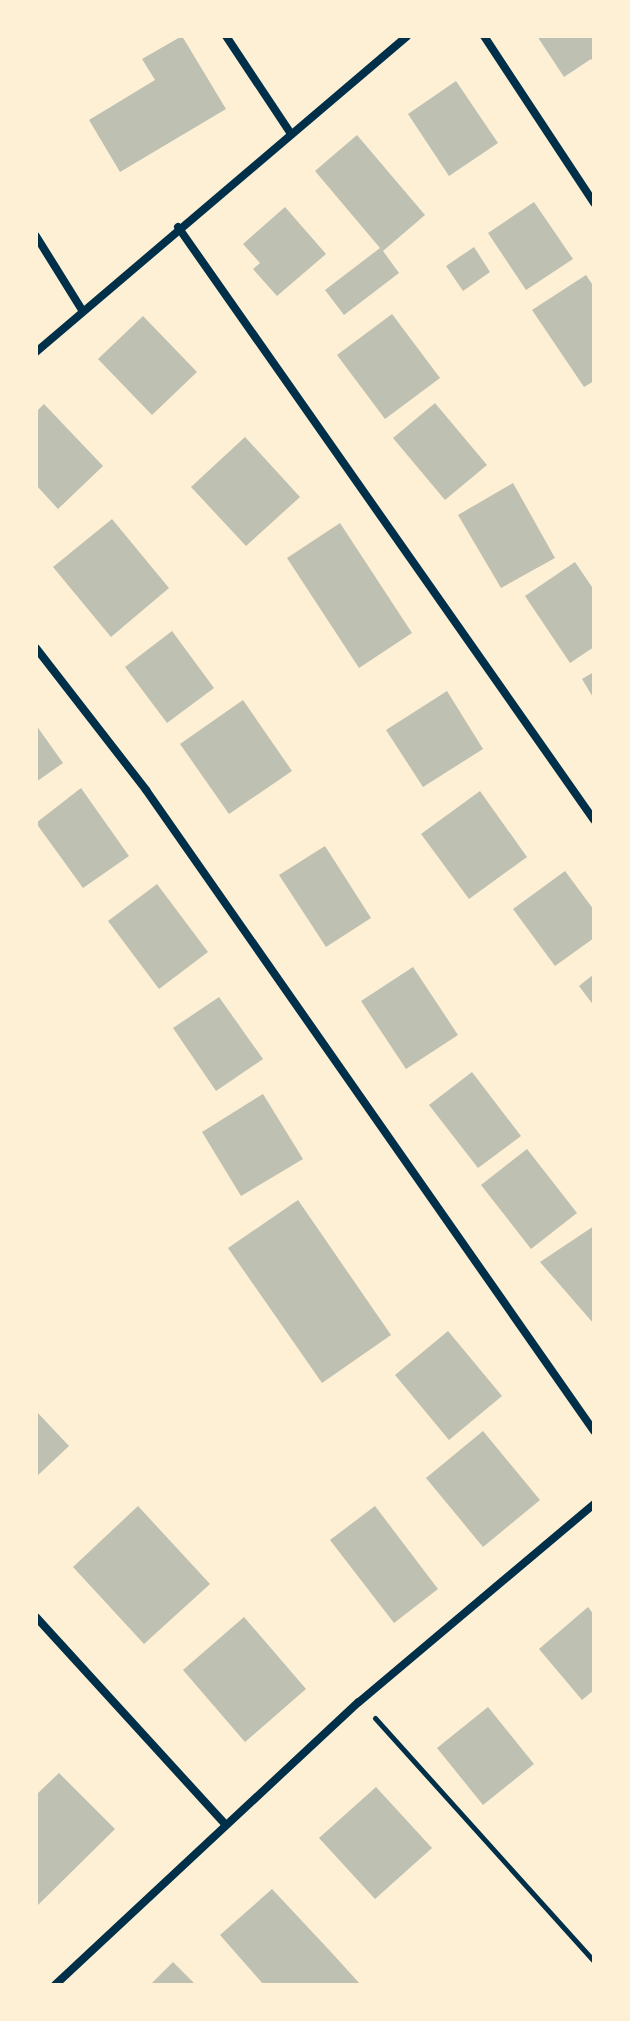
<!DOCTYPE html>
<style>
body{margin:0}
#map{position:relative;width:630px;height:2021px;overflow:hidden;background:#fdf0d5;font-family:"Nunito Sans",sans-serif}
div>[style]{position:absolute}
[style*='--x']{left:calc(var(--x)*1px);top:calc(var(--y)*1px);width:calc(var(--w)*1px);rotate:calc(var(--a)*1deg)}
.building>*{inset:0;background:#bec0b2}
.path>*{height:5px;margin:-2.5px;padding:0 2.5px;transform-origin:2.5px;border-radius:2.5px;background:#003049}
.minor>*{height:8px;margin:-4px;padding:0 4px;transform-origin:4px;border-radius:4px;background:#003049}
span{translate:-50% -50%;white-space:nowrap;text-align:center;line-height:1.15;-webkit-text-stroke:8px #fdf0d5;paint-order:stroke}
.frame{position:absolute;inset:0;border:38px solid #fdf0d5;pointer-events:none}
</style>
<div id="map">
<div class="building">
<div style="clip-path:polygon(182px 36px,226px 109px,120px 172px,89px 120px,155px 80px,142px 59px)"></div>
<div style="clip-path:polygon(537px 36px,594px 36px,594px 63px,591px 59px,564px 77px)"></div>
<div style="clip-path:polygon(456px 81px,498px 143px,449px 176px,408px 114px)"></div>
<div style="clip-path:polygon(357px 135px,425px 215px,383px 251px,399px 273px,344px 315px,325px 290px,380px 248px,315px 171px)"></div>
<div style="clip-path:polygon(534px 202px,573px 259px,526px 290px,488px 233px)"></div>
<div style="clip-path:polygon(285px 207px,326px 254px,277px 296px,253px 269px,260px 263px,243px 244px)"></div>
<div style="clip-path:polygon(474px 247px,490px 272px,463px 291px,446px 266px)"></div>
<div style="clip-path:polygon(586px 275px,594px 287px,594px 381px,584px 387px,532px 310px)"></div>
<div style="clip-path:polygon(392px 314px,440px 378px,385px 419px,337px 355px)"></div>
<div style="clip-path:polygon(143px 316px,197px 372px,152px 415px,98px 359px)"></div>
<div style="clip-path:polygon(435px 403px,487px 465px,445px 500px,393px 438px)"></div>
<div style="clip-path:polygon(44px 404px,103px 466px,58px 509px,36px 485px,36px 412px)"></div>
<div style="clip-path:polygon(245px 437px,300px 497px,246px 546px,191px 487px)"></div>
<div style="clip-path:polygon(513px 483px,555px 558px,501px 588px,458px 515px)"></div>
<div style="clip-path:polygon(112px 519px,169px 588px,111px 637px,53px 567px)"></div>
<div style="clip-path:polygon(340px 523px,412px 633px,359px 668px,287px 558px)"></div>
<div style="clip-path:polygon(575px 562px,594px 590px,594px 647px,570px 663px,525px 596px)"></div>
<div style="clip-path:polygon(172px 631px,214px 688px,167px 723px,125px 667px)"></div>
<div style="clip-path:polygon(594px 672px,594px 699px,582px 679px)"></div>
<div style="clip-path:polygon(447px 691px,483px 749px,423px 787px,386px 730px)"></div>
<div style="clip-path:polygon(243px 700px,292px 771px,229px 814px,180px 744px)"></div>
<div style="clip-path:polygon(36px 725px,63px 763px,36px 782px)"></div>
<div style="clip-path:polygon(81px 788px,129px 856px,83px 888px,36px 823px)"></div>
<div style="clip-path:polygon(480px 791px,527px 857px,469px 899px,421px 834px)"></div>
<div style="clip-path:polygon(325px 846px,371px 918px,326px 947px,279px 875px)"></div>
<div style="clip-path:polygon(565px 871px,594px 910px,594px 938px,555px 966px,513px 909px)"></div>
<div style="clip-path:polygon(157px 884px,208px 952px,159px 989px,108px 921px)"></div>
<div style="clip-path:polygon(413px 967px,458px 1035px,406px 1069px,361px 1001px)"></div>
<div style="clip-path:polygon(594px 974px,594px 1006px,579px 986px)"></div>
<div style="clip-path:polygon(219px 997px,263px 1059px,216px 1091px,173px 1028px)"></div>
<div style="clip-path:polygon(472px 1072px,521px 1136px,478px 1168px,429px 1105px)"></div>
<div style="clip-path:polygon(263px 1094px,303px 1159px,241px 1196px,202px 1132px)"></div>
<div style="clip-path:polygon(527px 1149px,577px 1213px,531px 1249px,481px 1185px)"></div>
<div style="clip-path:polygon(298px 1200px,391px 1335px,322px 1383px,228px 1248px)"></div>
<div style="clip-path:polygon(594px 1226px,594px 1324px,540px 1262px)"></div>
<div style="clip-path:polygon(448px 1331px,502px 1396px,449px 1440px,395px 1375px)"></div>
<div style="clip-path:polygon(36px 1411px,69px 1446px,36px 1477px)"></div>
<div style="clip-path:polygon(483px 1431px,540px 1500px,483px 1547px,426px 1478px)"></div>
<div style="clip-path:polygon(138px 1506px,210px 1584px,144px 1644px,73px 1567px)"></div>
<div style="clip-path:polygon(375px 1506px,438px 1589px,394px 1623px,330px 1540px)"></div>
<div style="clip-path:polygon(588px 1607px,594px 1615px,594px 1690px,582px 1700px,539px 1649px)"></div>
<div style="clip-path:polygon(244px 1617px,306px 1689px,245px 1742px,183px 1670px)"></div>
<div style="clip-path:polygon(488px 1707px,534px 1764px,483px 1805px,437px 1748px)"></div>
<div style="clip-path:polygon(59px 1773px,115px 1829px,36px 1907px,36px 1795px)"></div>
<div style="clip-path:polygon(376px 1787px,432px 1848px,375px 1899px,319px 1838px)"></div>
<div style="clip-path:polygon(272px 1889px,331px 1952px,361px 1985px,264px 1985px,220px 1935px)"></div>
<div style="clip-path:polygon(173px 1962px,196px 1985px,150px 1985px)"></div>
</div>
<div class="path">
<div style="--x:375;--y:1718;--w:327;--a:48"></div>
</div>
<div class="minor">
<div style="--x:226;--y:36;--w:118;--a:56.4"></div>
<div style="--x:484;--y:36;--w:200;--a:56.6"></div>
<div style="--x:178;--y:227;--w:724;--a:54.95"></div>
<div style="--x:36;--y:236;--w:87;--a:58.1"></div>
<div style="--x:36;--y:352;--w:487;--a:-40.4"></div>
<div style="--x:36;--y:648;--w:180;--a:52.2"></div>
<div style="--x:146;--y:790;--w:782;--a:55.05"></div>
<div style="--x:36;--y:1617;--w:279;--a:47.6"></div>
<div style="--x:55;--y:1985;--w:415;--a:-43"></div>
<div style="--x:359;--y:1702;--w:307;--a:-40.1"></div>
</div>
<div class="frame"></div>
</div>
